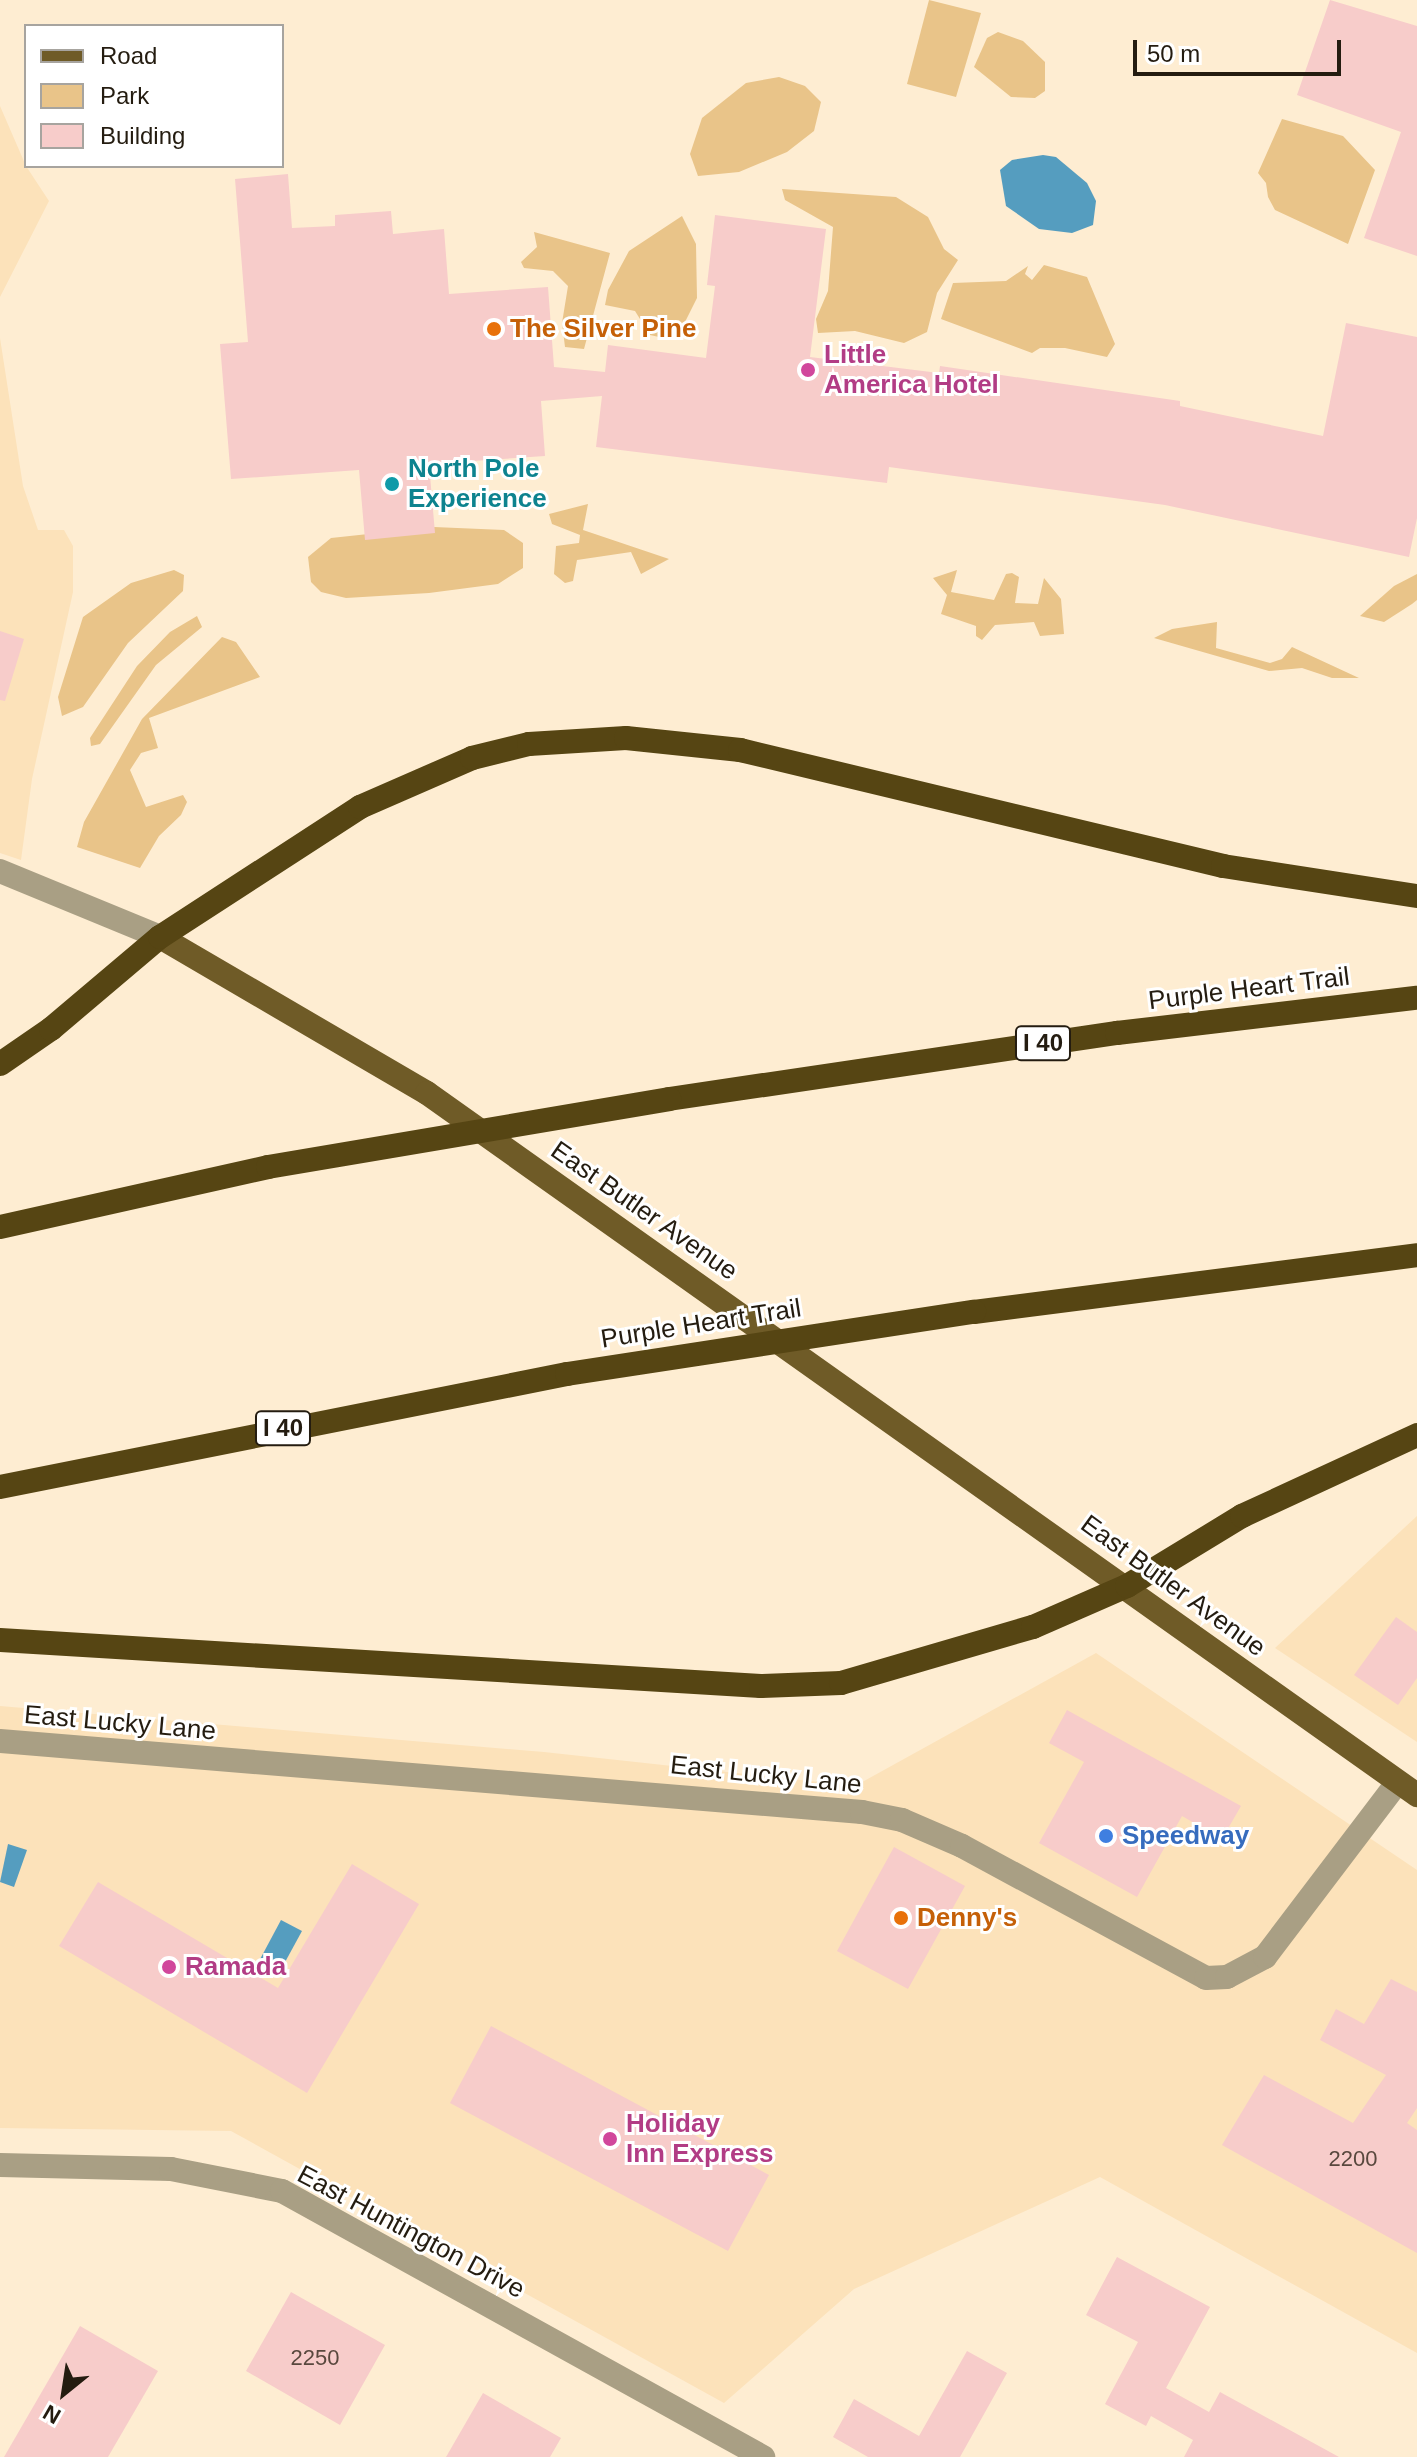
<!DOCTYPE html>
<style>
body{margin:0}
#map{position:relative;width:1417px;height:2457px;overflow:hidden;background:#feedd2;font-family:Helvetica,sans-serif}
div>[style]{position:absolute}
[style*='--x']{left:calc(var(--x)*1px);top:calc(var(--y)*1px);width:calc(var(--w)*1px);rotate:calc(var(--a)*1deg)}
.built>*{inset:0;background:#fce2ba}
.green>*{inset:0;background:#e9c489}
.water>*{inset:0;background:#559dbf}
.building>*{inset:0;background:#f7ccca}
.minor>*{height:24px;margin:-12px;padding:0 12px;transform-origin:12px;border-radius:12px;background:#a99f84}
.major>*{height:24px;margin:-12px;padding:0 12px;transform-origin:12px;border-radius:12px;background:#6f5b27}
.highway>*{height:24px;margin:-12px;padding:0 12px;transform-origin:12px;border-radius:12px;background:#564513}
.highway-bridge>*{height:24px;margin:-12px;padding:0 12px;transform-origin:12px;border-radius:12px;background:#564513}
.dots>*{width:22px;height:22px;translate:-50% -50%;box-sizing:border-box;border:4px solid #fff;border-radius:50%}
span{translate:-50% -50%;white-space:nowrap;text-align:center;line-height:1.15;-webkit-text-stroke:6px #fff;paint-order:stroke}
.number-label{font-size:22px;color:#59483e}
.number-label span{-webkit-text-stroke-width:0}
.shield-label span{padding:2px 6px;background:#fff;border:2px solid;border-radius:6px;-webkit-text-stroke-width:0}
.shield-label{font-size:24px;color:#241c10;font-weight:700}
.food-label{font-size:26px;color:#c56008;font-weight:700}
.left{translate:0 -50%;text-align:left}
.hotel-label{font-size:26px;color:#b23c85;font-weight:700}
.culture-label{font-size:26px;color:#0d838f;font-weight:700}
.street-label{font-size:26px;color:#241c10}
.shop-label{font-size:26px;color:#366cbe;font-weight:700}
.legend{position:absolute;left:24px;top:24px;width:260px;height:144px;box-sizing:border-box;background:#fff;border:2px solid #a7a49f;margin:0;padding:10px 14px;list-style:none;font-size:24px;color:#241c10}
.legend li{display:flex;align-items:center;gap:16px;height:40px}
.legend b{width:40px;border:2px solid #a7a49f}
.north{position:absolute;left:24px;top:2353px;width:80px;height:80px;-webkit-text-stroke:6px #fff;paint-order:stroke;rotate:210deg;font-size:22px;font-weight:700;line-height:32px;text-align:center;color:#241c10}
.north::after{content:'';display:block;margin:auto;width:28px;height:36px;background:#241c10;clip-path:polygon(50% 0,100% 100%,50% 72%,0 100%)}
.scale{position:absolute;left:1133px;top:40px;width:208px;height:36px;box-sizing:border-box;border:4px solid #241c10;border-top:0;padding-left:10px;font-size:24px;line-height:28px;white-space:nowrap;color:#241c10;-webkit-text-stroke:6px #fff;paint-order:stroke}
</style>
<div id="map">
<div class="built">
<div style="clip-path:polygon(0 106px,26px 166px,49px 201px,0 297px)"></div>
<div style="clip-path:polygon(0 338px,23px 486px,38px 530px,64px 530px,73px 546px,73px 592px,32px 779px,21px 860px,0 853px)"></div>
<div style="clip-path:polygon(1417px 1516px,1417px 1742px,1275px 1648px)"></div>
<div style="clip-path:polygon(1096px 1653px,1417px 1870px,1417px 2353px,1100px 2177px,854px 2289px,724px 2403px,231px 2131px,0 2128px,0 1706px,544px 1752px,855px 1786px)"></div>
</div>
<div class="green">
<div style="clip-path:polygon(929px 0,981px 13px,956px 97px,907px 84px)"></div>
<div style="clip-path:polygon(998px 32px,1023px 41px,1045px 62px,1045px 91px,1035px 98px,1011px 97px,974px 67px,987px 38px)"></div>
<div style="clip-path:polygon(779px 77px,805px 86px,821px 102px,814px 131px,787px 152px,739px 172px,698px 176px,690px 154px,702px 118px,746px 83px)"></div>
<div style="clip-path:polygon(1282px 119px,1343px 136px,1375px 170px,1348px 244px,1275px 210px,1268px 197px,1266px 183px,1258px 173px)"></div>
<div style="clip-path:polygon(782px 189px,896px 197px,928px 217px,944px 249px,958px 260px,937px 293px,927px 332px,904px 343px,855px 331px,818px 333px,816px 319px,828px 291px,833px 227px,785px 200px)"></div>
<div style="clip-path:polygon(682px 216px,696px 244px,697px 298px,684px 324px,659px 337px,650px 335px,635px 311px,605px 305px,608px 290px,629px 251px)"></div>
<div style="clip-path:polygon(534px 232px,610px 253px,584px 349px,565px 347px,562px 323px,568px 286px,553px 271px,524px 268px,521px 262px,537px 247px)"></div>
<div style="clip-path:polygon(1028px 266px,1025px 274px,1032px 280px,1044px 265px,1087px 277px,1115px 344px,1107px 357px,1065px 348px,1040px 348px,1032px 353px,941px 319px,953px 283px,1006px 281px)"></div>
<div style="clip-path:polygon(588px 504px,583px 530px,669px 559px,641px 574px,631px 552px,577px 560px,573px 581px,565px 583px,554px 574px,556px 546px,579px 543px,580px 535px,552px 524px,549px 514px)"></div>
<div style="clip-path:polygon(434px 527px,504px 530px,523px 543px,523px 568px,498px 584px,429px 593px,346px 598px,321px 592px,311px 582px,308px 557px,331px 538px)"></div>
<div style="clip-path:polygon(174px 570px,184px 575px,183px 591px,128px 643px,83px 707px,62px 716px,58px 697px,83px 617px,131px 583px)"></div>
<div style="clip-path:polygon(957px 570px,951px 592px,994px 600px,1006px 574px,1012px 573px,1019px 577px,1015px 603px,1038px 604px,1044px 578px,1061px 599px,1064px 634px,1040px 636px,1034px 622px,995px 625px,982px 640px,976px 636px,976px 626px,941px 614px,947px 595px,933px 578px)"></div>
<div style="clip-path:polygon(1417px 574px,1417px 600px,1412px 604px,1384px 622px,1360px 616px,1394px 586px)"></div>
<div style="clip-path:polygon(197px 616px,202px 627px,156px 665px,100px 744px,91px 746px,90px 738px,137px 666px,170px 632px)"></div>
<div style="clip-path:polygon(1217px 622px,1216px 648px,1270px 663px,1282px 659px,1292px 647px,1359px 678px,1332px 678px,1302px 668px,1269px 671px,1154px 638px,1172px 629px)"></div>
<div style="clip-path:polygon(222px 637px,236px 642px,260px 677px,149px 718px,158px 748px,141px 753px,130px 770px,146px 807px,183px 795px,187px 802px,181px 815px,159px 836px,140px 868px,77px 847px,84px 822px,142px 719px)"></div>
</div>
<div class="water">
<div style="clip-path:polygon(1043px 155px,1056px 157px,1087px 183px,1096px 201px,1093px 225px,1072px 233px,1039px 229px,1006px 206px,1000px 170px,1012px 160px)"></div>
<div style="clip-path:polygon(8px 1844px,27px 1850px,14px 1887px,0 1882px)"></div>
<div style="clip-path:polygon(281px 1920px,302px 1931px,278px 1975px,258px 1963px)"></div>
</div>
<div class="building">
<div style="clip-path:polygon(1330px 0,1417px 26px,1417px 256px,1364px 238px,1401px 132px,1297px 95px)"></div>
<div style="clip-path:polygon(288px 174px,292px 228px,335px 226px,335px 215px,391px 211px,393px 234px,444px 229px,449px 294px,548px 287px,554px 367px,605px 372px,608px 345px,706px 358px,715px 286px,707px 285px,715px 215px,826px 229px,810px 357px,939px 373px,940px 366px,1180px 401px,1180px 406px,1323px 436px,1346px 323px,1417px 337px,1417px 518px,1409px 557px,1165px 505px,889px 467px,887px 483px,596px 447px,602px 396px,541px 401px,545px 456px,429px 464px,435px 533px,365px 540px,359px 470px,231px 479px,220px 344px,248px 342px,235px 179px)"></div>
<div style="clip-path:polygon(0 631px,24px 639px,5px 701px,0 700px)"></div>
<div style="clip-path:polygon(1396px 1617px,1417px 1632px,1417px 1678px,1398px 1705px,1354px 1675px)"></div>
<div style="clip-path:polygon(1067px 1710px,1241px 1806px,1222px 1839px,1182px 1816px,1137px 1897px,1039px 1843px,1084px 1762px,1049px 1743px)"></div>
<div style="clip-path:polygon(894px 1847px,965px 1886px,908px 1989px,837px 1951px)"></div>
<div style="clip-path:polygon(352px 1864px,419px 1904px,307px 2093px,59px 1946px,98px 1882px,278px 1988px)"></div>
<div style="clip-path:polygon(1391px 1979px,1417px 1992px,1417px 2108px,1407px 2123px,1417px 2130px,1417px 2253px,1222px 2145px,1264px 2075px,1353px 2123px,1386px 2075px,1320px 2040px,1336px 2009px,1364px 2024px)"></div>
<div style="clip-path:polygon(491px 2026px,769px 2175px,728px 2251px,450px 2103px)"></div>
<div style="clip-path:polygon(1117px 2257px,1210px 2307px,1166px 2388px,1209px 2412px,1220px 2392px,1339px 2457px,1184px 2457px,1193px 2440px,1151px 2416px,1146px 2426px,1105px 2404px,1138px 2342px,1086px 2315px)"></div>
<div style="clip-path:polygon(291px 2292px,385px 2345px,340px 2425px,246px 2371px)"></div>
<div style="clip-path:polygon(80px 2326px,158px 2371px,108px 2457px,4px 2457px)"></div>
<div style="clip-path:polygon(967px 2351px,1007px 2373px,960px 2457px,868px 2457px,833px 2437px,854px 2399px,919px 2436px)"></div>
<div style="clip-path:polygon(483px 2393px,561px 2438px,550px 2457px,446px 2457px)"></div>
</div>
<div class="minor">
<div style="--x:0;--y:871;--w:173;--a:22.4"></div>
<div style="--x:0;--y:1741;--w:865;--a:4.71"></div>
<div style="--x:862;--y:1812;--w:41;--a:11.3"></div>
<div style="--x:902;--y:1820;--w:65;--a:23.4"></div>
<div style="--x:962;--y:1846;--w:277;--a:28.4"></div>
<div style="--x:1206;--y:1978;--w:21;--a:-3"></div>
<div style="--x:1227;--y:1977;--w:43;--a:-27.8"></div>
<div style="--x:1265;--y:1957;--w:218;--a:-52.8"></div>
<div style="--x:0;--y:2165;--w:171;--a:1.3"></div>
<div style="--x:171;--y:2169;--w:113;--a:11.2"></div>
<div style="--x:282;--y:2191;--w:550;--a:28.94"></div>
</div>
<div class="major">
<div style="--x:160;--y:937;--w:309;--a:30.3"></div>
<div style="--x:427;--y:1093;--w:1214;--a:35.34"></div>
</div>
<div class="highway">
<div style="--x:0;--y:1064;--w:62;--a:-34.5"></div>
<div style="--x:51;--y:1029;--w:143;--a:-40.2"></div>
<div style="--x:160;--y:937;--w:239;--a:-33"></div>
<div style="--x:360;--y:807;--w:122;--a:-23.6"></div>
<div style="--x:472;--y:758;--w:59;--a:-13.8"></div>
<div style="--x:529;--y:744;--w:97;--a:-3.5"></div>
<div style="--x:626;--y:738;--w:115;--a:6"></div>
<div style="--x:740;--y:750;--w:497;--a:13.5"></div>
<div style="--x:1223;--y:866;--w:196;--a:8.8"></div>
<div style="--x:669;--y:1099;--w:453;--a:-8.4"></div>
<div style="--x:1117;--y:1033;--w:302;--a:-6.7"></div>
<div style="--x:0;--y:1227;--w:275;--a:-12.6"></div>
<div style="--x:974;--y:1312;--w:447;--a:-7.3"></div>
<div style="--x:0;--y:1487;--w:578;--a:-11.27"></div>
<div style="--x:0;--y:1640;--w:762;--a:3.46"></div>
<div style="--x:761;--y:1686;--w:80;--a:-2.1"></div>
<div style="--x:841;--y:1683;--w:200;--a:-16.3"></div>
<div style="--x:1033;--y:1627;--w:103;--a:-23.6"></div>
<div style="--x:1127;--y:1586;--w:135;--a:-31.3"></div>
<div style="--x:1242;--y:1516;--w:193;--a:-24.8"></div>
</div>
<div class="highway-bridge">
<div style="--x:268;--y:1167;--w:407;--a:-9.6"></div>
<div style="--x:567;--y:1374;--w:412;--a:-8.7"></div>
</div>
<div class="dots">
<div style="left:494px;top:329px;background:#e8710a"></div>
<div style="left:808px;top:370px;background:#d1479c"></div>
<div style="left:392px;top:484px;background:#0f9aa8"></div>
<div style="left:1106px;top:1836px;background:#3f7fe0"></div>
<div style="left:901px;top:1918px;background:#e8710a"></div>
<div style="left:169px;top:1967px;background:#d1479c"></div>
<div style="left:610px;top:2139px;background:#d1479c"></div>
</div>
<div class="number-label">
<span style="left:1353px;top:2159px">2200</span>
<span style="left:315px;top:2358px">2250</span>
</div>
<div class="shield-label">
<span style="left:1043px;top:1043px">I 40</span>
<span style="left:283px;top:1428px">I 40</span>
</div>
<div class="food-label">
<span class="left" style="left:510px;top:329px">The Silver Pine</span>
<span class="left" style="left:917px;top:1918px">Denny's</span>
</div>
<div class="hotel-label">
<span class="left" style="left:824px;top:370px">Little<br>America Hotel</span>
<span class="left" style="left:185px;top:1967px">Ramada</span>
<span class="left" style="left:626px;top:2139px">Holiday<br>Inn Express</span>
</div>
<div class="culture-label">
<span class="left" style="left:408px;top:484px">North Pole<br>Experience</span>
</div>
<div class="street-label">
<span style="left:1249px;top:989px;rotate:-7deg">Purple Heart Trail</span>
<span style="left:644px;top:1211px;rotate:35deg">East Butler Avenue</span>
<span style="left:701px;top:1324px;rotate:-9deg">Purple Heart Trail</span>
<span style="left:1173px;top:1586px;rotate:36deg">East Butler Avenue</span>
<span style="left:120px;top:1723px;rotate:5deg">East Lucky Lane</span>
<span style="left:766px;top:1775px;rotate:6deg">East Lucky Lane</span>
<span style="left:411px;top:2232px;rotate:28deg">East Huntington Drive</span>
</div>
<div class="shop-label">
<span class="left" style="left:1122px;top:1836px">Speedway</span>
</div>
<ul class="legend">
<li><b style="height:10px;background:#6f5b27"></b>Road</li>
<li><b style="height:22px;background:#e9c489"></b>Park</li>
<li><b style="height:22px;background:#f7ccca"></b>Building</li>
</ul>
<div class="north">N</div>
<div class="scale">50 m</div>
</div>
